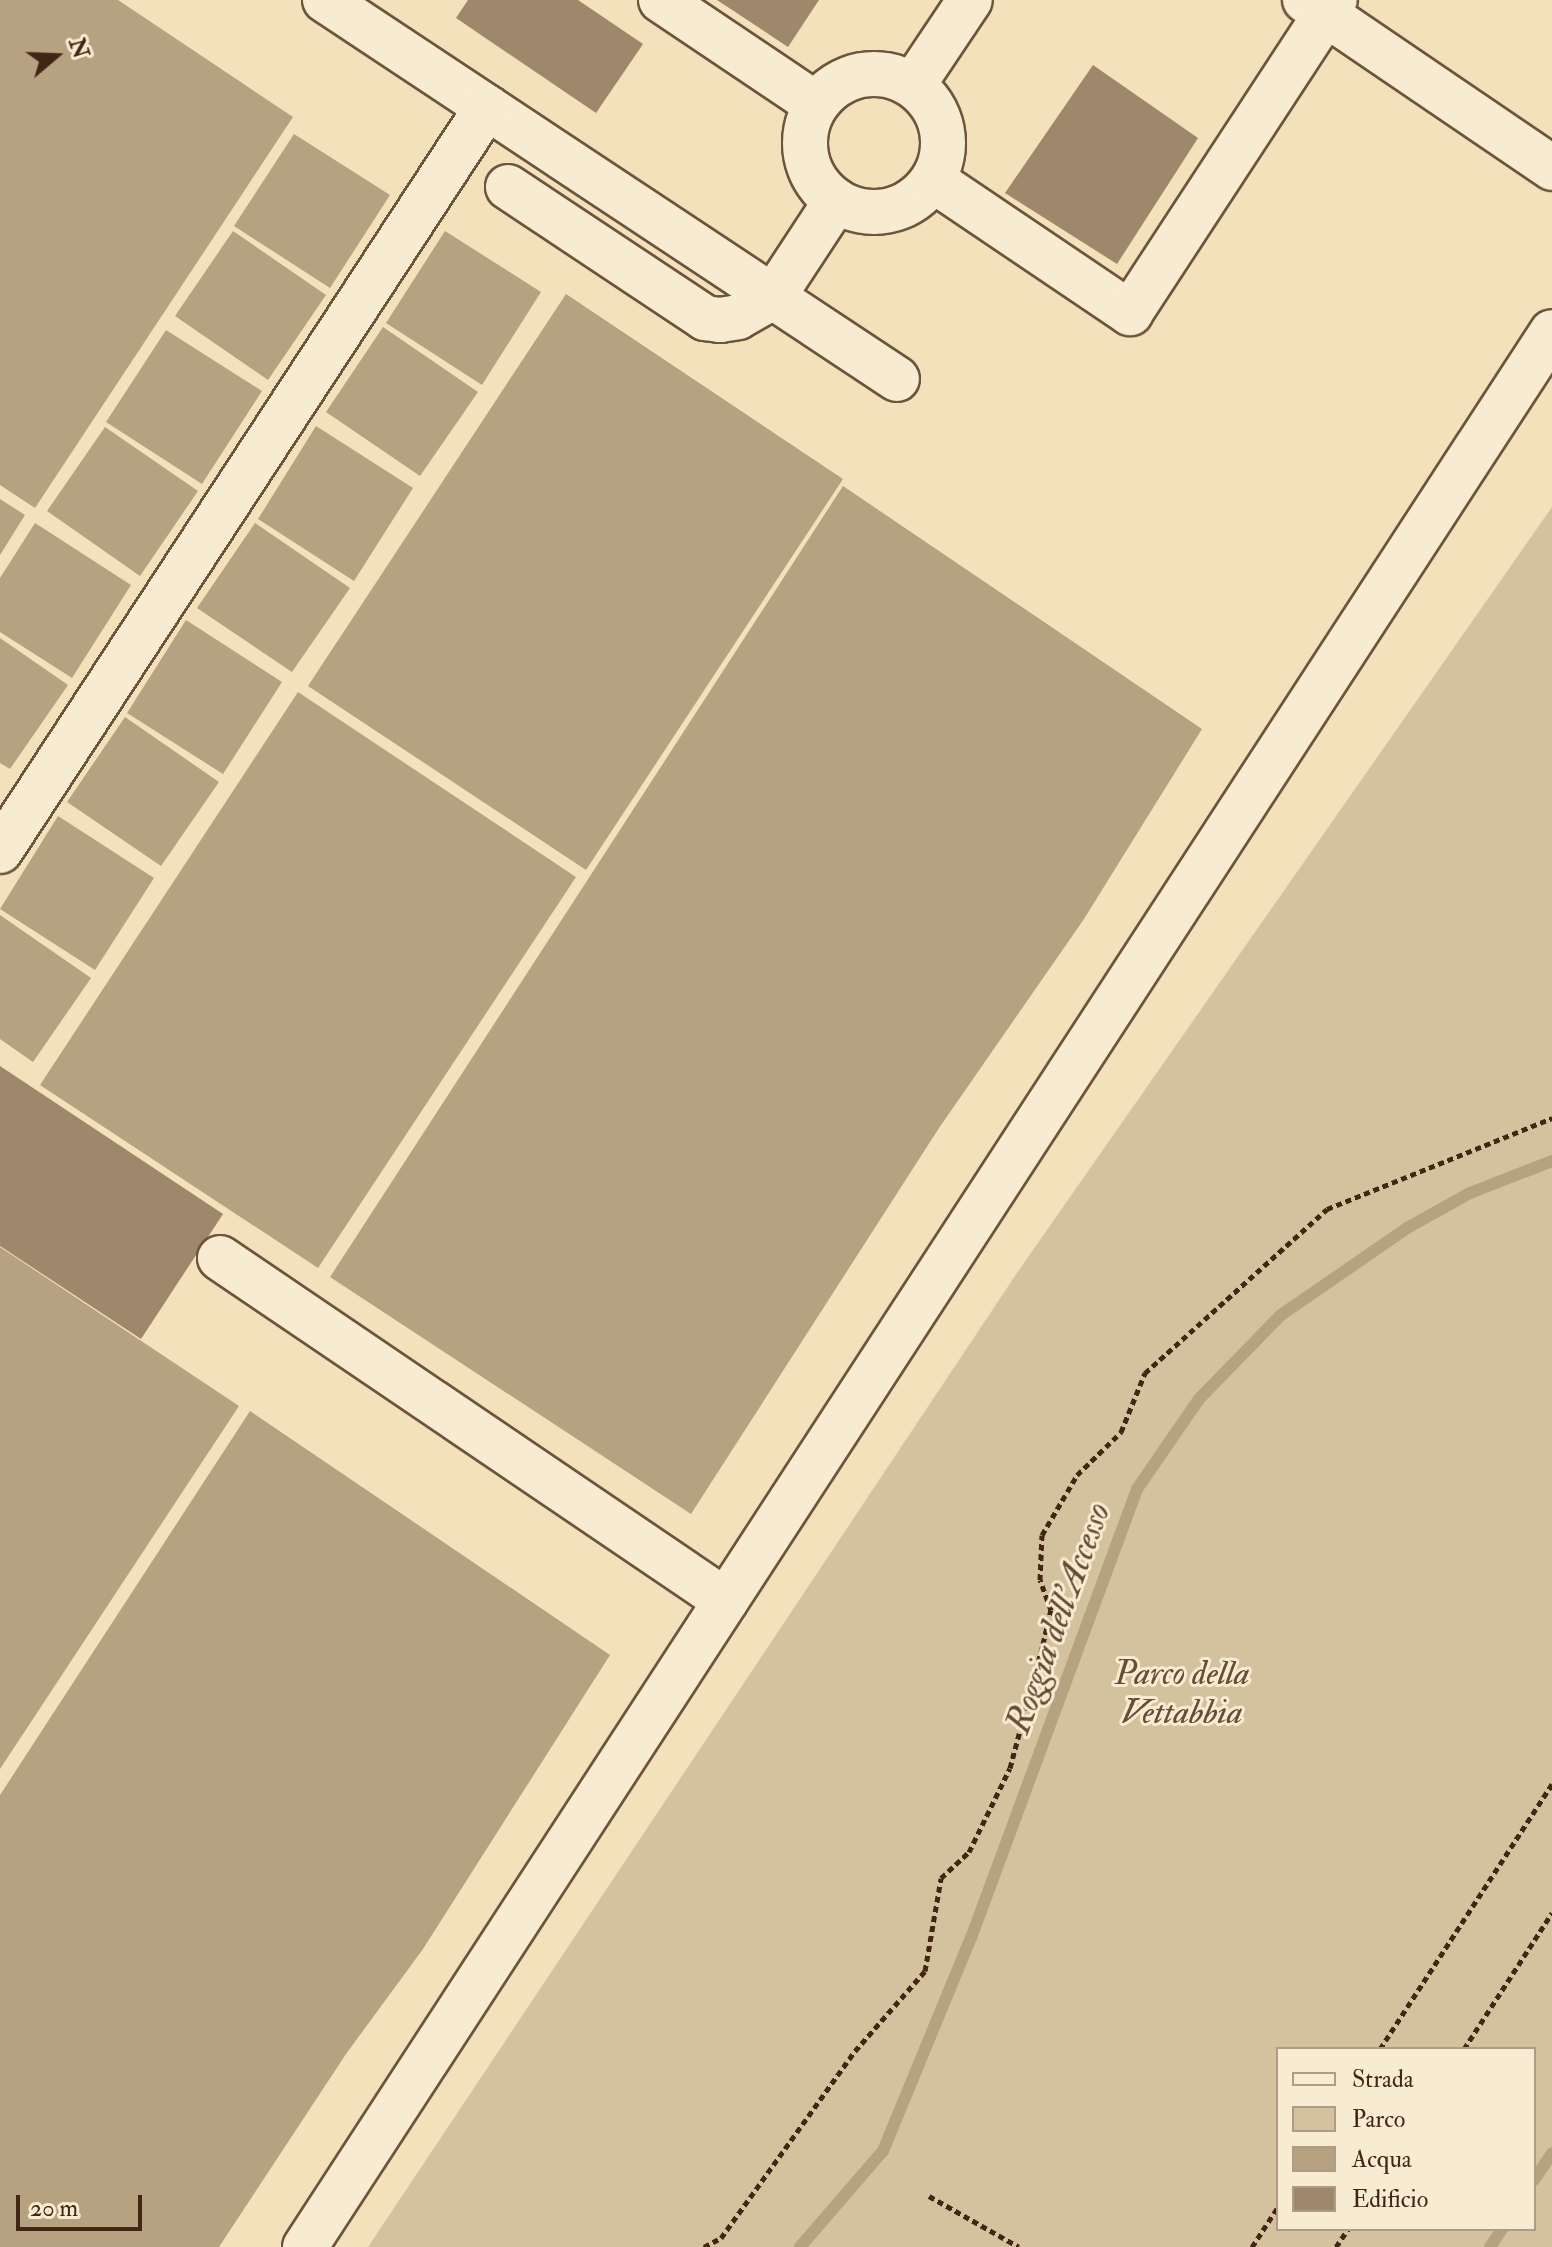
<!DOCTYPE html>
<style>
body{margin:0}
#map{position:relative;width:1552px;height:2247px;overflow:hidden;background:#f2e1ba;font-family:"IM FELL Double Pica",serif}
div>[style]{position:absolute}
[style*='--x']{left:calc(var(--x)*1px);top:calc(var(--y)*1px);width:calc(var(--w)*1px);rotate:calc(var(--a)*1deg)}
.green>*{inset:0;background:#d4c19e}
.water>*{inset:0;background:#b6a181}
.stream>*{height:12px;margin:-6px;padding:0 6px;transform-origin:6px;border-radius:6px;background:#b6a181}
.building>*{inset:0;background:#9e876a}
.path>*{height:5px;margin-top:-2.5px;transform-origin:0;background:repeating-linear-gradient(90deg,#432513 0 6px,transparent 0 10px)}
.roads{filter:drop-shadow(2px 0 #6f543d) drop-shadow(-2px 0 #6f543d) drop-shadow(0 2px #6f543d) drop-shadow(0 -2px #6f543d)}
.minor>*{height:44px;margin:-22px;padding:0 22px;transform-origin:22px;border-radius:22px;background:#f7ecd2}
.minor>.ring{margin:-22px;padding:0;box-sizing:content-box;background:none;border:44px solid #f7ecd2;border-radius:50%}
span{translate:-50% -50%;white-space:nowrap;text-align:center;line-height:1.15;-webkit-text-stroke:6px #f7ecd2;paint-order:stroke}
.park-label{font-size:34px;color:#674c36;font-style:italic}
.water-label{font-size:36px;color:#664a34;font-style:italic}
.legend{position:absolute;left:1276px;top:2047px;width:260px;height:184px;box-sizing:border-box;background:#f7ecd2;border:2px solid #af9c86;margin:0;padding:10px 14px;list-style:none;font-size:24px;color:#432513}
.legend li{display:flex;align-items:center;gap:16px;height:40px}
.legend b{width:40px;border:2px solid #af9c86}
.north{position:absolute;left:16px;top:16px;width:80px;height:80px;-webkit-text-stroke:6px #f7ecd2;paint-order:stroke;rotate:71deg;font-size:22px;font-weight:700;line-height:32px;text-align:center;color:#432513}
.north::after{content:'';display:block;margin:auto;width:28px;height:36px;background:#432513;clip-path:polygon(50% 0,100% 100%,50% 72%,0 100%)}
.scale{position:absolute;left:16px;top:2195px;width:126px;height:36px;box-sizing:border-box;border:4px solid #432513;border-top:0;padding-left:10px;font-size:24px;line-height:28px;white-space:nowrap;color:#432513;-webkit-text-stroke:6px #f7ecd2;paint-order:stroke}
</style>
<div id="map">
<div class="green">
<div style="clip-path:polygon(evenodd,1552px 507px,1552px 2247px,368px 2247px,1019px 1270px,1552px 507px,1534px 2049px,1534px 2229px,1278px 2229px,1278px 2049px,1534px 2049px)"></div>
</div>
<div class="water">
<div style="clip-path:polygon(0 0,118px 0,293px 117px,35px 508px,0 485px)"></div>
<div style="clip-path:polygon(294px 134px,390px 195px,330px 288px,234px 226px)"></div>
<div style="clip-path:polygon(233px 231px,326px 295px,268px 380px,175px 316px)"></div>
<div style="clip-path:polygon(445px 231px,541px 292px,482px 385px,386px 323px)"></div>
<div style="clip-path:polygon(566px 294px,843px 479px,586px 870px,308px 686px)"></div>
<div style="clip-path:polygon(383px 327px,478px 392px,420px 476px,326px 412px)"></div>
<div style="clip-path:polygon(166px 330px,262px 391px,202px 484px,106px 422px)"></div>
<div style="clip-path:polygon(316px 426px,413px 488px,354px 581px,258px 519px)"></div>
<div style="clip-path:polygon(105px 427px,198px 491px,140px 576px,47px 511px)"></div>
<div style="clip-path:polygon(843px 486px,1202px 729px,1084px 919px,939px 1128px,691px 1514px,330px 1277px)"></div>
<div style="clip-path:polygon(0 499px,25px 515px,0 555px)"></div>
<div style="clip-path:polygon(35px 523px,131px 585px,72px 678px,0 632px,0 578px)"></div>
<div style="clip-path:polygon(255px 523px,350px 588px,292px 672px,197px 608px)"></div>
<div style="clip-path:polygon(186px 620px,282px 682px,223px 774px,127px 713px)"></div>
<div style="clip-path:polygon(0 638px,68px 685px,10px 769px,0 763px)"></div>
<div style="clip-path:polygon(298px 692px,576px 877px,318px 1268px,40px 1085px)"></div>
<div style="clip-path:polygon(125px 717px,219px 782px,161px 866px,67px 802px)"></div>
<div style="clip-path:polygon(58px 816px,154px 878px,95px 970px,0 909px)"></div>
<div style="clip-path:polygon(0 915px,91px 978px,33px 1062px,0 1039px)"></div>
<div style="clip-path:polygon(0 1247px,239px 1406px,0 1769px)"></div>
<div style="clip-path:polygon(250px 1411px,610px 1655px,423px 1949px,346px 2054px,219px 2247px,0 2247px,0 1795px)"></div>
</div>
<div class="stream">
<div style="--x:1534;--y:2180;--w:32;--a:-56"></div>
<div style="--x:800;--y:2247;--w:127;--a:-49.2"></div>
<div style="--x:883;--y:2151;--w:230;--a:-67.6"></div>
<div style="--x:971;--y:1938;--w:479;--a:-69.7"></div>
<div style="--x:1137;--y:1489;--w:109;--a:-55.4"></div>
<div style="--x:1199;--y:1399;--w:117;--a:-45.7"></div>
<div style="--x:1281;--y:1315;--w:153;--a:-34.6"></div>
<div style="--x:1407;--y:1228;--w:72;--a:-29.1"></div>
<div style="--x:1470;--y:1193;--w:88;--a:-21.3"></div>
<div style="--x:1490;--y:2247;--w:22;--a:-56"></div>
</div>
<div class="building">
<div style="clip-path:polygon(468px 0,578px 0,643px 44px,596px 113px,456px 18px)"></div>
<div style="clip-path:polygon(717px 0,819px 0,788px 47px)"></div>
<div style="clip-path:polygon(1093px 65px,1198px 138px,1117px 264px,1005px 193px)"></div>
<div style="clip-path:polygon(0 1066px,223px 1214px,141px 1339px,0 1246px)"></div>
</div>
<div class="path">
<div style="--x:1380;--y:2049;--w:316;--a:-57"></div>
<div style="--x:1464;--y:2049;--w:162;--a:-57.1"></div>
<div style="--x:929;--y:2196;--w:103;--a:29.5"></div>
<div style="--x:704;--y:2247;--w:19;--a:-28"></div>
<div style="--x:721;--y:2238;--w:230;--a:-54.4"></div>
<div style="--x:855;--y:2051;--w:106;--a:-48.8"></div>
<div style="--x:925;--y:1971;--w:94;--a:-80.2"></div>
<div style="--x:941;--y:1878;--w:38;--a:-43"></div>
<div style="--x:969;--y:1852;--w:93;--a:-64"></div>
<div style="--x:1010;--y:1768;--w:128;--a:-75.1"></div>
<div style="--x:1043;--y:1644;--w:35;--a:-77"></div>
<div style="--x:1051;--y:1610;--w:32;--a:-110"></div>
<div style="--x:1040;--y:1580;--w:45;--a:-87.5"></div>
<div style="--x:1042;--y:1535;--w:69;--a:-59.7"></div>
<div style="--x:1077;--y:1475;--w:62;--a:-44.3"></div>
<div style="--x:1121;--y:1432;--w:64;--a:-67.9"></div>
<div style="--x:1145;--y:1373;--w:245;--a:-42"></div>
<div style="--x:1327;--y:1209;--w:243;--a:-22"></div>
<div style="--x:1252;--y:2247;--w:48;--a:-57"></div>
<div style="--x:1336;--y:2247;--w:22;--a:-56"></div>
</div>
<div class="roads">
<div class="minor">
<div style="--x:325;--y:0;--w:686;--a:33.53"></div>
<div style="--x:661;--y:0;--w:187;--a:33.9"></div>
<div style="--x:1305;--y:0;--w:299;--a:34.2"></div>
<div class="ring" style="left:805px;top:74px;width:94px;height:94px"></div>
<div style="--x:913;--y:85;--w:102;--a:-56.2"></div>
<div style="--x:933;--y:180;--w:238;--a:34"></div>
<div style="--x:1130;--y:313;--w:374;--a:-56.8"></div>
<div style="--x:508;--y:187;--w:237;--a:33.6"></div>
<div style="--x:705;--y:318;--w:15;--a:8"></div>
<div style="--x:720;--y:320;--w:18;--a:-9"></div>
<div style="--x:738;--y:317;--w:40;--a:-29.7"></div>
<div style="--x:773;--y:297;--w:115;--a:-56.7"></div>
<div style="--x:0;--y:851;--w:889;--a:-56.79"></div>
<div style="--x:220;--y:1258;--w:611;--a:34.13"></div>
<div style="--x:305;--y:2247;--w:2285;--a:-56.93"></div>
</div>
</div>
<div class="park-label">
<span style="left:1182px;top:1693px">Parco della<br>Vettabbia</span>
</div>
<div class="water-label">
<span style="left:1058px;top:1618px;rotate:-70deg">Roggia dell'Accesso</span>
</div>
<ul class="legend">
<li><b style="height:10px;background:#f7ecd2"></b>Strada</li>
<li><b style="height:22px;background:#d4c19e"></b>Parco</li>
<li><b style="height:22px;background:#b6a181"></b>Acqua</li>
<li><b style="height:22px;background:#9e876a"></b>Edificio</li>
</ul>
<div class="north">N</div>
<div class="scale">20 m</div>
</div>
